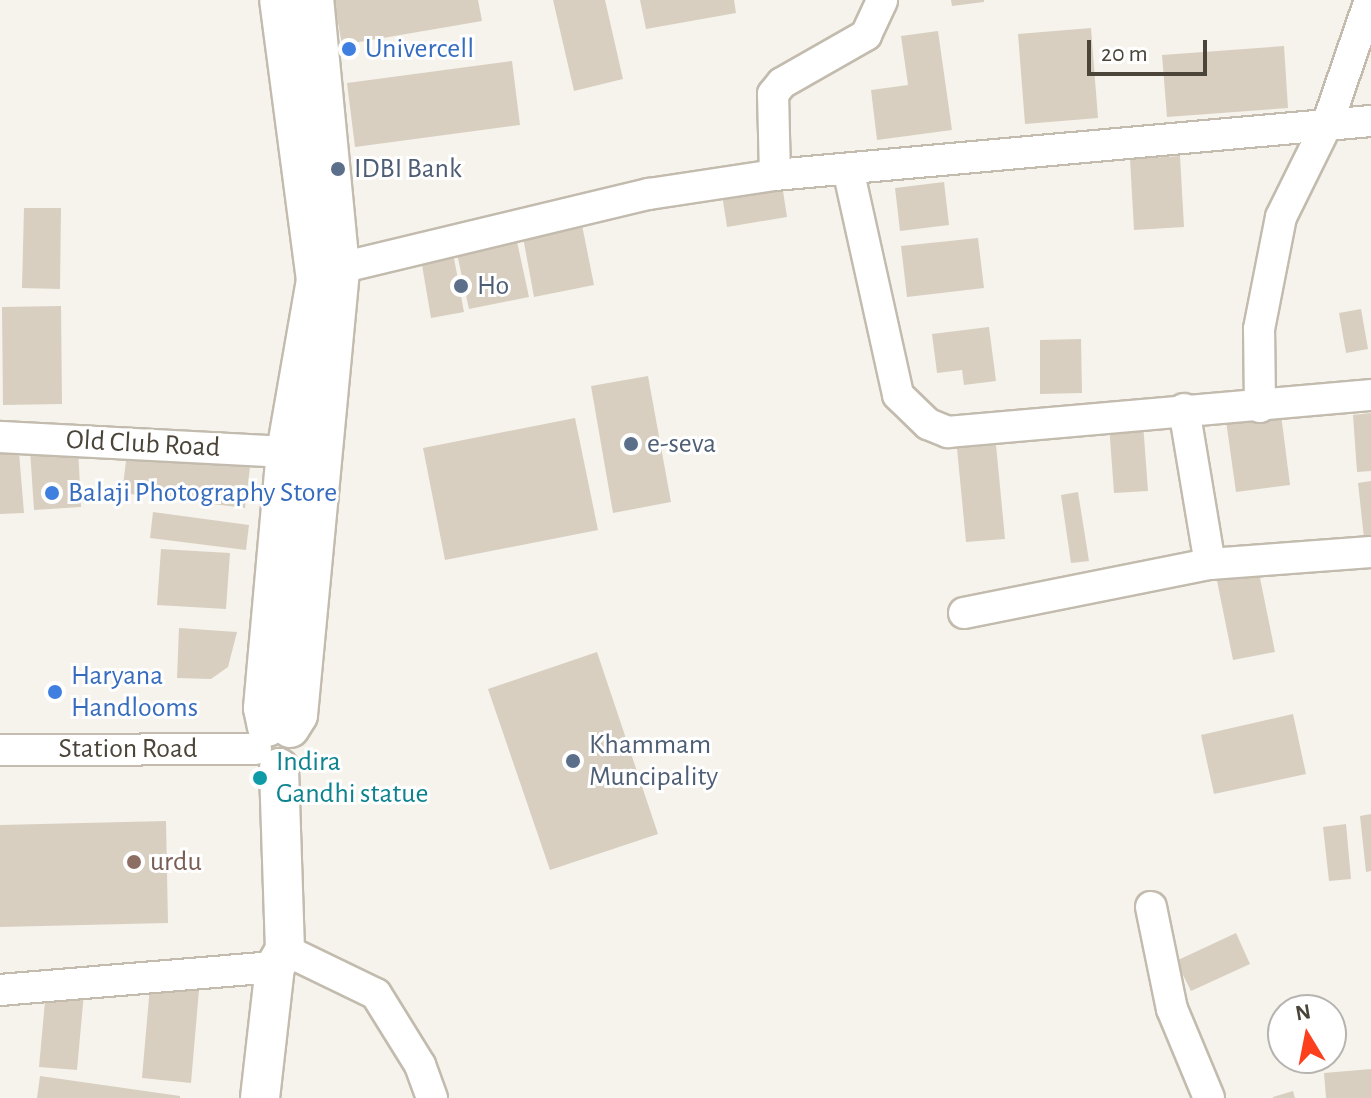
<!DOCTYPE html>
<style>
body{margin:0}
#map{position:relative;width:1371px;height:1098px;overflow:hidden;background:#f6f3ec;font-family:"Alegreya Sans",sans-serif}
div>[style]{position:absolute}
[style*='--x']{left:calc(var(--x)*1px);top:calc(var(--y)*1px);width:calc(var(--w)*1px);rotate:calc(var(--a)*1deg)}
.building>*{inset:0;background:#d8cfc1}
.roads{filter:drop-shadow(2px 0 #c2bbae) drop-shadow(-2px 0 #c2bbae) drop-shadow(0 2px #c2bbae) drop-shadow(0 -2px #c2bbae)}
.minor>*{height:30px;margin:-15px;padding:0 15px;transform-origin:15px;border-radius:15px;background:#fff}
.tertiary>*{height:38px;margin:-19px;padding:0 19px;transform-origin:19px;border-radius:19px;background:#fff}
.dots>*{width:22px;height:22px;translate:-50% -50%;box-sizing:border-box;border:4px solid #fff;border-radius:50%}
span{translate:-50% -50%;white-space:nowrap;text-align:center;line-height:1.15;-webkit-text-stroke:6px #fff;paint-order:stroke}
.shop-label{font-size:28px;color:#366cbe}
.left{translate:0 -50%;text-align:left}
.service-label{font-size:28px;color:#4e5e75}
.street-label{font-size:28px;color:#4b4439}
.culture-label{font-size:28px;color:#0d838f}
.education-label{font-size:28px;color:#785e54}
.north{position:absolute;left:1267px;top:994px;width:80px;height:80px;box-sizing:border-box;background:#fff;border:2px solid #b7b4b0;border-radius:50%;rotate:350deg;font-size:22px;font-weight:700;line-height:32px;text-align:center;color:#4b4439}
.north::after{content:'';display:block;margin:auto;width:28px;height:36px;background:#fc3f1d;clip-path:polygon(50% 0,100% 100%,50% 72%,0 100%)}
.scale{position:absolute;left:1087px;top:40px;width:120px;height:36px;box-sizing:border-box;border:4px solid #4b4439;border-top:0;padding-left:10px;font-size:24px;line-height:28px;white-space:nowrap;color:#4b4439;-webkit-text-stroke:6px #fff;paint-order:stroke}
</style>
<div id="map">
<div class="building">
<div style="clip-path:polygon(334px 0,478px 0,482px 21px,342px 45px)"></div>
<div style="clip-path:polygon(553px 0,605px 0,623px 79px,574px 91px)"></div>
<div style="clip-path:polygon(640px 0,734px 0,736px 13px,646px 29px)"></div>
<div style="clip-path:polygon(951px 0,984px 0,984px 2px,952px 6px)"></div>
<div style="clip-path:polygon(1091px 28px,1098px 118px,1025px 124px,1018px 34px)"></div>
<div style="clip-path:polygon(938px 31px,952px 130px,877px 140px,871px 90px,908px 85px,901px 36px)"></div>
<div style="clip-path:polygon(1284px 46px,1288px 108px,1167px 117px,1162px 55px)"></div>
<div style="clip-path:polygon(512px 61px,520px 125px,355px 147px,347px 83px)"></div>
<div style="clip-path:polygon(1180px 156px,1184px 227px,1134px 230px,1130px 159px)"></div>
<div style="clip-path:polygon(781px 178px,787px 217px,727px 227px,721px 188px)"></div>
<div style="clip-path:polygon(944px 182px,949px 225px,900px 231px,895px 188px)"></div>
<div style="clip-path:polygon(24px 208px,61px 208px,60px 289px,22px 288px)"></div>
<div style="clip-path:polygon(582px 225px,594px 285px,534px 297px,523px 237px)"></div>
<div style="clip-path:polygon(516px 237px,529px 297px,469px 309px,456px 249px)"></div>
<div style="clip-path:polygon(978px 238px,984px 288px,907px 297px,901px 246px)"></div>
<div style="clip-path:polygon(453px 253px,464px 312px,431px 318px,421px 259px)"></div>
<div style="clip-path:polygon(61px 306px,62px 404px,3px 405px,2px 307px)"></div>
<div style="clip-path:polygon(1361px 309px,1368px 349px,1346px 353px,1339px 313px)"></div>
<div style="clip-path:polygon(989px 327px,996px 381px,964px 385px,962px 370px,937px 373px,932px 334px)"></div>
<div style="clip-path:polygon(1081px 339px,1082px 393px,1040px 394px,1040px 340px)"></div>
<div style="clip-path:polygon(648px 376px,671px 502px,613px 513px,591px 386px)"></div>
<div style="clip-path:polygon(1371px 413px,1371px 471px,1357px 472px,1353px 415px)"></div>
<div style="clip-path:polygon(1281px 414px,1290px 485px,1236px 492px,1226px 421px)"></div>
<div style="clip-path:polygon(575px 418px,598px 530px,445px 560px,423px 448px)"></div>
<div style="clip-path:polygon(1143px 423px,1148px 491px,1114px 493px,1109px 425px)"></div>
<div style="clip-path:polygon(995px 434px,1005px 539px,966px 542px,956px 438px)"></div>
<div style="clip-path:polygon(18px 440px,24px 513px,0 514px,0 442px)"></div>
<div style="clip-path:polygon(128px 445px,251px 459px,245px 508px,122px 493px)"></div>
<div style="clip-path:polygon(78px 447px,81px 507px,34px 510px,30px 450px)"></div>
<div style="clip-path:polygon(1371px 481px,1371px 537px,1364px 538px,1358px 483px)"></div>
<div style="clip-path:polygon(1078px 492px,1089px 561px,1071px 563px,1061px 495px)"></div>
<div style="clip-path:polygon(153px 512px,249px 525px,246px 550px,150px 538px)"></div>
<div style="clip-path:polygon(161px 549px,230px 553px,226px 609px,157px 605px)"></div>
<div style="clip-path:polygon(1257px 563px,1275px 652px,1233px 660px,1215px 571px)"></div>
<div style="clip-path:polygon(179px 628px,237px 632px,228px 667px,211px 679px,177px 678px)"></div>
<div style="clip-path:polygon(597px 652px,658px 834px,550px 870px,488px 689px)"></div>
<div style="clip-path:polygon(1293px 714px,1306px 774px,1214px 794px,1201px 735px)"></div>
<div style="clip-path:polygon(1371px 814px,1371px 871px,1366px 872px,1360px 816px)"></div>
<div style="clip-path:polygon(166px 821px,168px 923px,0 927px,0 825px)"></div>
<div style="clip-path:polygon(1346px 824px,1351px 879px,1329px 881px,1323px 827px)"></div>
<div style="clip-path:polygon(1236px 933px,1250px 964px,1191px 991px,1176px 961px)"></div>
<div style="clip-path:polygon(150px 986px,199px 990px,191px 1083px,142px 1078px)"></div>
<div style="clip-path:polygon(46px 990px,84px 993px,77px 1070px,39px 1067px)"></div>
<div style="clip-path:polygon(1371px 1069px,1371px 1098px,1326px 1098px,1324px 1073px)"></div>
<div style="clip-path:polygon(40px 1076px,180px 1096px,180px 1098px,37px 1098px)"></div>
<div style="clip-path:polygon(1293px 1091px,1295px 1098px,1273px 1098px,1273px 1097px)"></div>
</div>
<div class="roads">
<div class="minor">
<div style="--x:848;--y:169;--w:231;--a:77.5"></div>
<div style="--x:898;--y:395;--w:42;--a:44"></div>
<div style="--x:928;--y:424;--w:22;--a:22"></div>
<div style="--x:948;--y:432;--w:425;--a:-5"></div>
<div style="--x:775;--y:175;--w:81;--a:-91.4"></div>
<div style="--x:773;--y:94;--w:14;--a:-51"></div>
<div style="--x:782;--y:83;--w:97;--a:-29.7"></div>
<div style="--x:866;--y:35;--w:38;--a:-65"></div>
<div style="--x:340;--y:268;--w:318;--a:-13.5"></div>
<div style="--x:649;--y:194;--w:127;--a:-8.6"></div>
<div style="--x:775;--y:175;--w:598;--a:-5.18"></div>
<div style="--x:1260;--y:407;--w:78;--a:-90.7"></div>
<div style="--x:1259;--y:329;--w:114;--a:-78.9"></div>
<div style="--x:1281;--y:217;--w:106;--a:-63.7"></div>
<div style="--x:1328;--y:122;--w:129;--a:-71"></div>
<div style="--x:1184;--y:409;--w:157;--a:80.5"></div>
<div style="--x:0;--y:437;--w:286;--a:3"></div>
<div style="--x:964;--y:613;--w:251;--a:-11.3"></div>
<div style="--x:1210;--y:564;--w:161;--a:-4.3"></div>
<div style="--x:0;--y:750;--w:256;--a:-0.2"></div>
<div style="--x:1151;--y:907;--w:104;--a:78.4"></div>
<div style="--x:1172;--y:1009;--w:96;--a:67.4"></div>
<div style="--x:285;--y:950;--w:101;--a:25.8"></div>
<div style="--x:376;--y:994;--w:84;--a:58.2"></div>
<div style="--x:420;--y:1065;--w:35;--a:70"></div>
<div style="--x:0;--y:990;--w:276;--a:-4.8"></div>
</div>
<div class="tertiary">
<div style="--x:267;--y:727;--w:19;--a:-102"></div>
<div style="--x:263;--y:708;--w:257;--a:-84.9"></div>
<div style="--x:286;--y:452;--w:175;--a:-80.1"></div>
<div style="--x:316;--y:280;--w:282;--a:-97.5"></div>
<div style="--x:290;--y:728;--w:15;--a:-58"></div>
<div style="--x:298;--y:715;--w:449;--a:-84.6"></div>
<div style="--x:340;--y:268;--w:269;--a:-95.5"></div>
<div style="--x:260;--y:1098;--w:132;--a:-83.5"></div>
<div style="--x:275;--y:967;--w:20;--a:-60"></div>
<div style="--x:285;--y:950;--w:182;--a:-91.9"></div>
</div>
</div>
<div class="dots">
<div style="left:349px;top:49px;background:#3f7fe0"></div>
<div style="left:338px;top:169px;background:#5c6f8a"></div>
<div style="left:461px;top:286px;background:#5c6f8a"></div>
<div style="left:631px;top:444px;background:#5c6f8a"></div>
<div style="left:52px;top:493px;background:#3f7fe0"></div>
<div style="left:55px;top:692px;background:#3f7fe0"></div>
<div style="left:573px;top:761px;background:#5c6f8a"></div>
<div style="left:260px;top:778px;background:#0f9aa8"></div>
<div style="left:134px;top:862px;background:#8d6e63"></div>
</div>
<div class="shop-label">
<span class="left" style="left:365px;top:49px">Univercell</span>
<span class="left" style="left:68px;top:493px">Balaji Photography Store</span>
<span class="left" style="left:71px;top:692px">Haryana<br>Handlooms</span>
</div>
<div class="service-label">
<span class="left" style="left:354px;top:169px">IDBI Bank</span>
<span class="left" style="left:477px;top:286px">Ho</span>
<span class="left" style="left:647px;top:444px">e-seva</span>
<span class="left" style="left:589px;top:761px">Khammam<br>Muncipality</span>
</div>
<div class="street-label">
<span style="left:143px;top:444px;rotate:3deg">Old Club Road</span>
<span style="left:128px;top:749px">Station Road</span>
</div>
<div class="culture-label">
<span class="left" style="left:276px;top:778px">Indira<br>Gandhi statue</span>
</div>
<div class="education-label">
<span class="left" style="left:150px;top:862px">urdu</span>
</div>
<div class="north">N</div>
<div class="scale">20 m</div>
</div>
